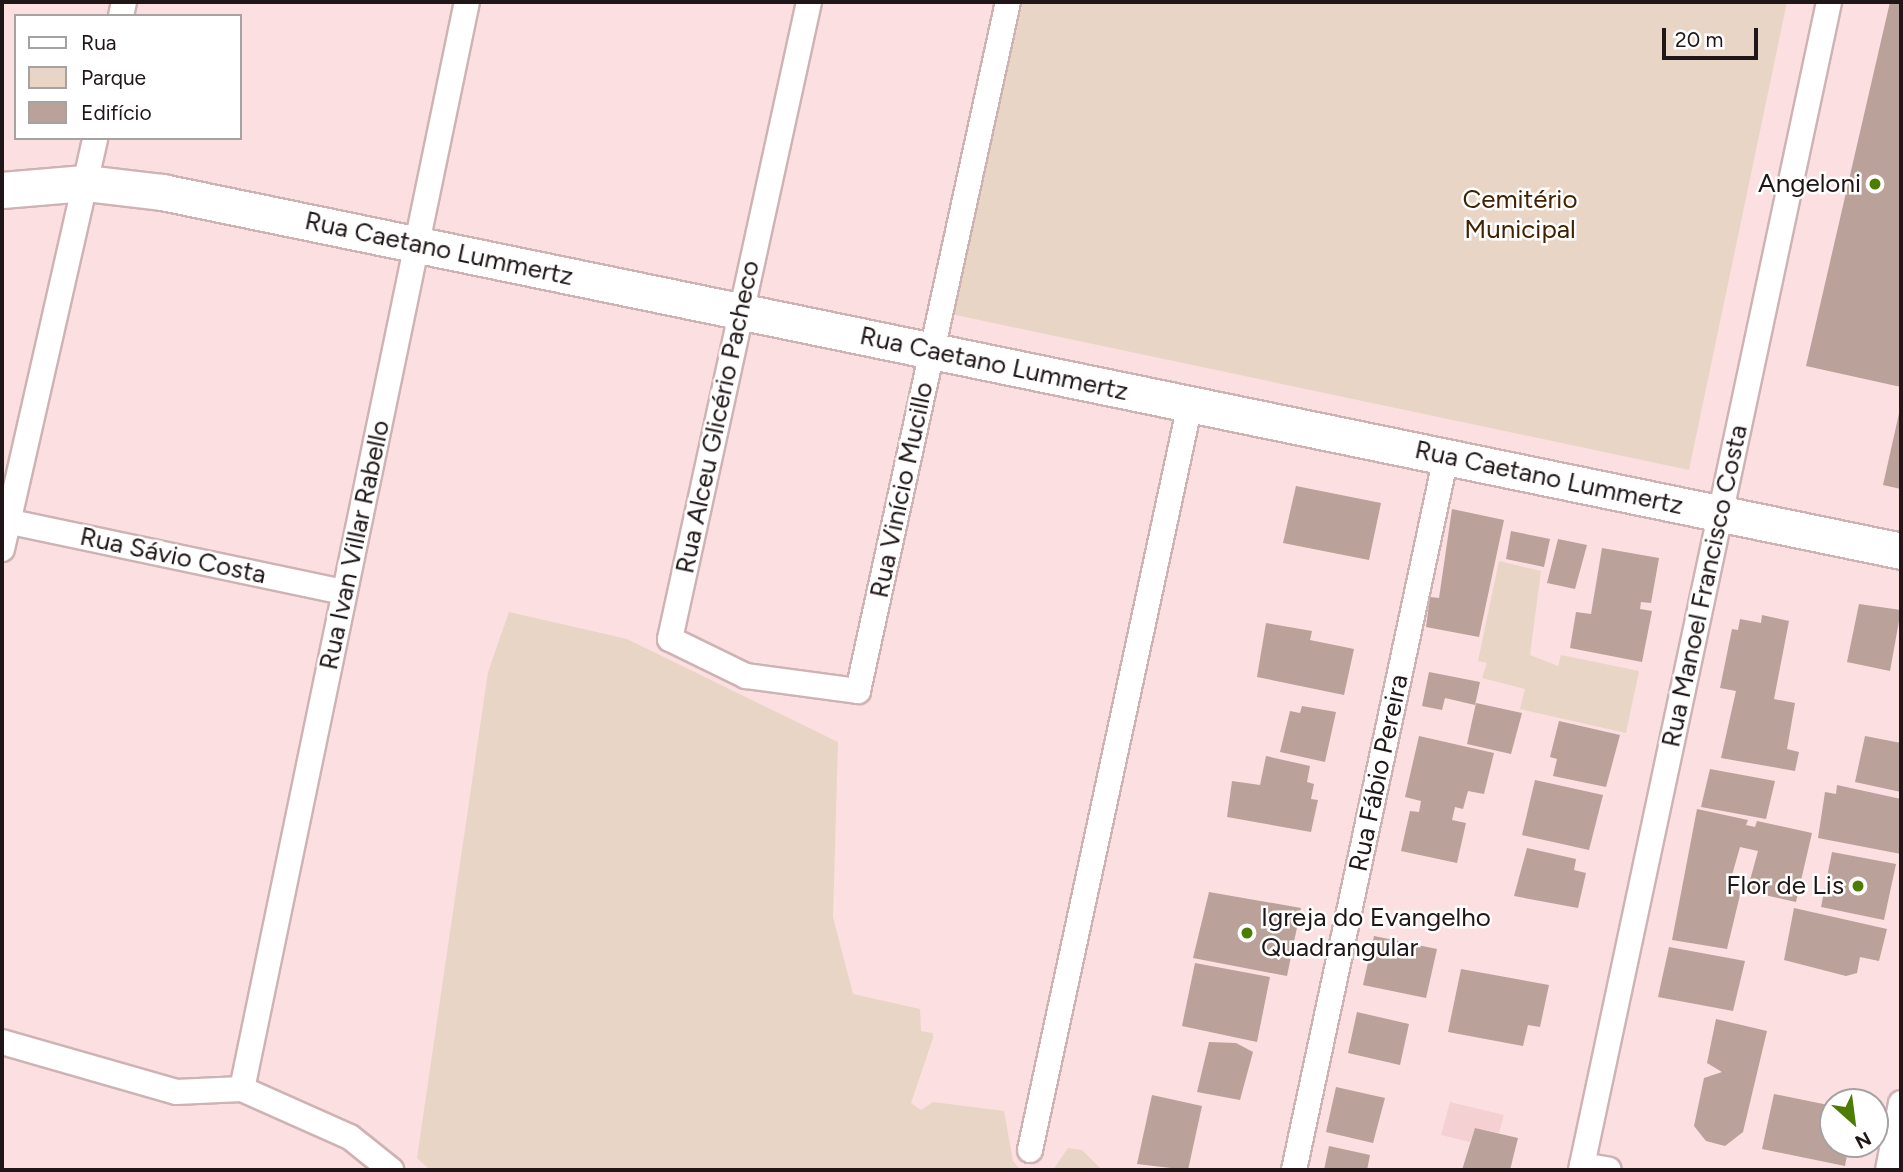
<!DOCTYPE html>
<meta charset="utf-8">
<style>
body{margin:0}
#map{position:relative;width:1903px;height:1172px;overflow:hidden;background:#fcdfe0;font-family:Figtree,sans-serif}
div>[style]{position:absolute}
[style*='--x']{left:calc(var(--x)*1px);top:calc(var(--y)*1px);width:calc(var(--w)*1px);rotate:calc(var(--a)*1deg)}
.built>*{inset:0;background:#f5d0d2}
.green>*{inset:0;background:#e9d5c5}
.building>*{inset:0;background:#baa199}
.roads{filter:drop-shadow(2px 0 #ceb3b4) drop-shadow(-2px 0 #ceb3b4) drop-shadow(0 2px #ceb3b4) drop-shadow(0 -2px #ceb3b4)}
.street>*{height:24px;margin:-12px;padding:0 12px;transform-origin:12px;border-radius:12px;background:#fff}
.secondary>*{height:35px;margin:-17.5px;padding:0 17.5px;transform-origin:17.5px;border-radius:17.5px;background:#fff}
.dots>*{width:19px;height:19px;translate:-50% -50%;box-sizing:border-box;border:4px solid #fff;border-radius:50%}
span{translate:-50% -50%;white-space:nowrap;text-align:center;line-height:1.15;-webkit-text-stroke:5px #fff;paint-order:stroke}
.poi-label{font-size:26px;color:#201617}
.right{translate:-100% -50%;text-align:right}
.left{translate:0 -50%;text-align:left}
.park-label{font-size:26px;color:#412101}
.street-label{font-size:26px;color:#201617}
.frame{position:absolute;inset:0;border:4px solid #201617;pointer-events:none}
.legend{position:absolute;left:14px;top:14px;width:228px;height:126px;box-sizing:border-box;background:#fff;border:2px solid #a6a2a2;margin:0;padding:9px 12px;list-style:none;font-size:21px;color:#201617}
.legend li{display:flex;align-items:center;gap:14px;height:35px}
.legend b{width:35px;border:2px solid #a6a2a2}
.north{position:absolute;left:1819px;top:1088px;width:70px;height:70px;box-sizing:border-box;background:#fff;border:2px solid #a6a2a2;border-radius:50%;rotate:152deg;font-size:19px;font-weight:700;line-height:28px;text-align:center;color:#201617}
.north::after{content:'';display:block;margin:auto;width:24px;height:32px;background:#4d7c03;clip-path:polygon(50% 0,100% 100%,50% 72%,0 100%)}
.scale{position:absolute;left:1662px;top:28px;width:96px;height:32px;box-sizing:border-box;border:4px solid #201617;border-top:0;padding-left:9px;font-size:21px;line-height:24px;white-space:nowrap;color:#201617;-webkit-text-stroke:5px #fff;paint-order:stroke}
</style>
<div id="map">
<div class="built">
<div style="clip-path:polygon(1450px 1102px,1504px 1115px,1499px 1133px,1475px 1128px,1470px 1142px,1441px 1135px)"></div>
</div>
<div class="green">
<div style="clip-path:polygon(1023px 2px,1787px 2px,1689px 470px,951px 314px)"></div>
<div style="clip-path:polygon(1499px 561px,1541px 571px,1530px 655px,1558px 666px,1561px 655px,1639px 671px,1626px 733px,1520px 709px,1525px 689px,1482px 678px,1487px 663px,1478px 661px)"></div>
<div style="clip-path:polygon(509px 612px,627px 639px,838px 742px,833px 917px,853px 994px,920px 1009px,921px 1031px,933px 1033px,933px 1038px,911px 1103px,921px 1110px,933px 1102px,1004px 1111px,1013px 1161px,1021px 1170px,430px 1170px,417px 1158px,488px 672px)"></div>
<div style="clip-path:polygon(1068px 1148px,1082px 1150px,1102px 1170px,1053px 1170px)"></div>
</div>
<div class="building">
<div style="clip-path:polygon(1890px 2px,1901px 2px,1901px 387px,1806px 366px)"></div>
<div style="clip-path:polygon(1900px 409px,1901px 409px,1901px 489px,1883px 485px)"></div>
<div style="clip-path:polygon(1296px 486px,1381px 503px,1369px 560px,1283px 543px)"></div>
<div style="clip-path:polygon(1452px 509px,1504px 520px,1479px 637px,1426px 627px,1430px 597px,1439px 598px)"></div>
<div style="clip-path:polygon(1511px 531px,1550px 539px,1544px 567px,1506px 559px)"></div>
<div style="clip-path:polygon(1558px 539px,1587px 545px,1575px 589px,1547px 583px)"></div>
<div style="clip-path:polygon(1602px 548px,1659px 558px,1651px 603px,1641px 602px,1640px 609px,1652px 611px,1642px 662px,1570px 648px,1576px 612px,1591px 614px)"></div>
<div style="clip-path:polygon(1859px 604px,1901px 610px,1890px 671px,1847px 662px)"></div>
<div style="clip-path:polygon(1762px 615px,1789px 621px,1774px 699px,1795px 703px,1787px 749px,1799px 752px,1795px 771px,1721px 758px,1736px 691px,1720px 688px,1732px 629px,1738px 630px,1740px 619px,1761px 623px)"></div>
<div style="clip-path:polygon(1266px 623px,1312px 631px,1310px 640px,1354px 649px,1344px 695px,1257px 677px)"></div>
<div style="clip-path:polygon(1429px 672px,1480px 682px,1475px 705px,1445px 698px,1442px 710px,1422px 706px)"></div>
<div style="clip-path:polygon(1476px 703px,1522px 713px,1511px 754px,1467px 744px)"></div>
<div style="clip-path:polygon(1302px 706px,1336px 712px,1325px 762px,1280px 752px,1290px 711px,1300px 713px)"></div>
<div style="clip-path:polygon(1559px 721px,1620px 735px,1606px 787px,1553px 776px,1557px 759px,1550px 757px)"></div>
<div style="clip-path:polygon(1419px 736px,1494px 753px,1484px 794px,1468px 791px,1463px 809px,1455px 807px,1452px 820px,1466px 823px,1457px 863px,1401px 851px,1410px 811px,1419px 812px,1421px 801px,1405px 797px)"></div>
<div style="clip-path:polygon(1865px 736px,1901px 743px,1901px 792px,1855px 782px)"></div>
<div style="clip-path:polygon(1266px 756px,1310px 766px,1307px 782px,1314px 784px,1311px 799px,1318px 800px,1311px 832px,1227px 817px,1232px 781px,1260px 785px)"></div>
<div style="clip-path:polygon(1710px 769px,1775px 781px,1766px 819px,1701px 807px)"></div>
<div style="clip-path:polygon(1535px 780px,1603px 795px,1589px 850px,1522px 835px)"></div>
<div style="clip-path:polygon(1837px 785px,1901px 799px,1901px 854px,1818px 838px,1825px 792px,1836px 794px)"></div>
<div style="clip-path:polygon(1697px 809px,1748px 820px,1746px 825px,1755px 827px,1757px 821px,1812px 833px,1796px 902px,1747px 891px,1758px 851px,1740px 847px,1728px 889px,1741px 891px,1727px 949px,1672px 940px)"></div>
<div style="clip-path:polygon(1527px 848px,1576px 859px,1574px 870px,1586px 873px,1578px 908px,1514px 896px)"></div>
<div style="clip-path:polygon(1832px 852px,1896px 864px,1884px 920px,1821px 907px)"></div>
<div style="clip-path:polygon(1209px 892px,1301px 908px,1287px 976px,1193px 958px)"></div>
<div style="clip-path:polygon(1794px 908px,1887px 929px,1879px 961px,1860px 957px,1857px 973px,1846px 976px,1784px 960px)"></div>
<div style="clip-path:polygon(1374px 936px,1437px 949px,1426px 998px,1363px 985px)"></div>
<div style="clip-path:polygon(1669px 947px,1745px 961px,1733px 1011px,1658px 997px)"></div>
<div style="clip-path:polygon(1195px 963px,1270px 977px,1257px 1042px,1182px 1026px)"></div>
<div style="clip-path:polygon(1461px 969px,1549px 985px,1540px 1027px,1528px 1025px,1523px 1046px,1448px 1032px)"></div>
<div style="clip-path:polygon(1357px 1012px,1409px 1024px,1400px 1065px,1348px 1053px)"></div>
<div style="clip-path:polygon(1716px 1019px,1767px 1031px,1743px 1132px,1725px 1146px,1706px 1141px,1694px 1126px,1704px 1078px,1722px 1072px,1707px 1063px)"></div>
<div style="clip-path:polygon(1209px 1042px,1236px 1043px,1253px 1052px,1240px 1100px,1197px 1092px)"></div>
<div style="clip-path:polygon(1336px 1087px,1385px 1098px,1373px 1143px,1326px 1132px)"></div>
<div style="clip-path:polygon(1774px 1094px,1833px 1106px,1833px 1144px,1849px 1144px,1845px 1166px,1762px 1149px)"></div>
<div style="clip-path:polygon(1152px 1095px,1202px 1106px,1188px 1170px,1137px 1164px)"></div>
<div style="clip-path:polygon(1475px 1128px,1518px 1138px,1510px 1170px,1462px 1170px)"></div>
<div style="clip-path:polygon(1329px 1146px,1370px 1155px,1367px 1170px,1324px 1170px)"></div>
</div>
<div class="roads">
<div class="street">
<div style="--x:809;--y:2;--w:652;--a:102.31"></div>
<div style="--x:670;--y:639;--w:85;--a:26"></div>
<div style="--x:746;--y:676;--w:113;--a:7.6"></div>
<div style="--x:858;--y:691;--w:705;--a:-77.72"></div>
<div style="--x:121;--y:16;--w:14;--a:-78"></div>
<div style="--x:2;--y:520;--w:350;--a:11.9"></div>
<div style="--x:2;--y:549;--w:421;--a:-77.2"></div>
<div style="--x:2;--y:1042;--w:181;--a:16"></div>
<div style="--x:176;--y:1092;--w:66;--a:-2.6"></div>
<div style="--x:242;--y:1089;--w:118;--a:24"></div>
<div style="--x:350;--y:1137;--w:53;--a:38.8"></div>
<div style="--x:242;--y:1089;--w:1110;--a:-78.31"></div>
<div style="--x:1030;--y:1150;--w:763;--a:-77.89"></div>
<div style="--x:1582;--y:1165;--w:27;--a:10"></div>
<div style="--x:1294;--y:1170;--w:729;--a:-77.97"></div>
<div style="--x:1581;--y:1170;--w:1194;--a:-78.01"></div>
<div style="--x:1888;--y:1170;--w:68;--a:-79"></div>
</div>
<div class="secondary">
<div style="--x:2;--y:190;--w:83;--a:-4.8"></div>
<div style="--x:85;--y:183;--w:78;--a:6.7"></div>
<div style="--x:162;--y:192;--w:1776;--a:11.66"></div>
</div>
</div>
<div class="dots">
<div style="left:1875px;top:184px;background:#4d7c03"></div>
<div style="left:1858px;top:886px;background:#4d7c03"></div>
<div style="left:1247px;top:933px;background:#4d7c03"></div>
</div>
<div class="poi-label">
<span class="right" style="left:1861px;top:184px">Angeloni</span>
<span class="right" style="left:1844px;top:886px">Flor de Lis</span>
<span class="left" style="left:1261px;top:933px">Igreja do Evangelho<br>Quadrangular</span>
</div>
<div class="park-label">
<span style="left:1520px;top:215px">Cemitério<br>Municipal</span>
</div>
<div class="street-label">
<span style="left:439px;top:249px;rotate:12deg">Rua Caetano Lummertz</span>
<span style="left:994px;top:364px;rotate:12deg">Rua Caetano Lummertz</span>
<span style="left:718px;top:417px;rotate:-78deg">Rua Alceu Glicério Pacheco</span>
<span style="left:1549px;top:478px;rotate:12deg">Rua Caetano Lummertz</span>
<span style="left:902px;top:490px;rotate:-78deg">Rua Vinício Mucillo</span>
<span style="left:355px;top:545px;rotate:-78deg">Rua Ivan Villar Rabello</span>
<span style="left:173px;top:556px;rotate:12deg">Rua Sávio Costa</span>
<span style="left:1705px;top:586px;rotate:-78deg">Rua Manoel Francisco Costa</span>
<span style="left:1379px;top:773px;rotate:-78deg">Rua Fábio Pereira</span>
</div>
<div class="frame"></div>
<ul class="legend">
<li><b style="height:9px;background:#fff"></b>Rua</li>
<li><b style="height:19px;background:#e9d5c5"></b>Parque</li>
<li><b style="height:19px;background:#baa199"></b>Edifício</li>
</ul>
<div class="north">N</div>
<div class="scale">20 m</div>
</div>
